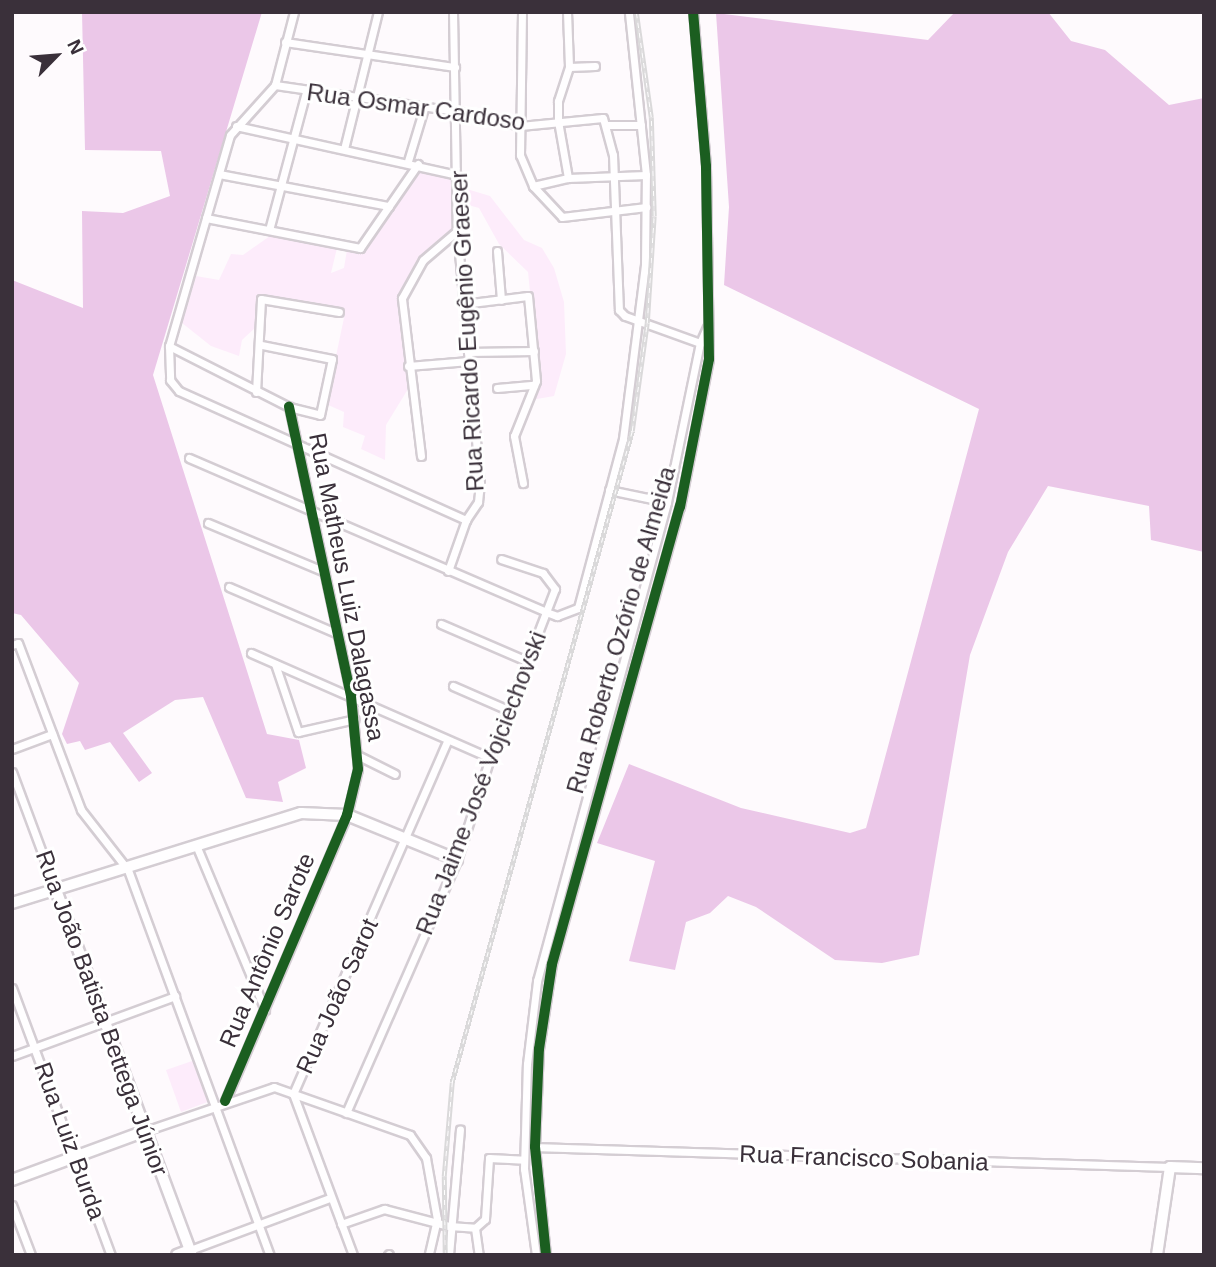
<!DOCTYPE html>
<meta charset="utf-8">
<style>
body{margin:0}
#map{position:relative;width:1216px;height:1267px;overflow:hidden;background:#fefafd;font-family:Helvetica,sans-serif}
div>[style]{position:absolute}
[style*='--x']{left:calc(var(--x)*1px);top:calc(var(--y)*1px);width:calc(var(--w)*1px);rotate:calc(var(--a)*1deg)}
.green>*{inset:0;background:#fdecfb}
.forest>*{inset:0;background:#ebc7e8}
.roads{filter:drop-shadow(2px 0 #d4cdd3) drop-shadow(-2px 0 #d4cdd3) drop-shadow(0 2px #d4cdd3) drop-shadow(0 -2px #d4cdd3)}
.street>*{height:7px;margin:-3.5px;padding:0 3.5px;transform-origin:3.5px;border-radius:3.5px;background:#fffeff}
.secondary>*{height:10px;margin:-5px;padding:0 5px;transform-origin:5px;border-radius:5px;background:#fffeff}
.rail>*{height:4.5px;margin-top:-2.25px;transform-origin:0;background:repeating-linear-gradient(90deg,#fff 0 5px,#dad9da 0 10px);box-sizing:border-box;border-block:2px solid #dad9da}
.cycleway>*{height:10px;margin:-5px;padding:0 5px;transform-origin:5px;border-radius:5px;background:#1b5e20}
span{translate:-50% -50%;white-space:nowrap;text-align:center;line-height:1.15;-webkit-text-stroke:6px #fff;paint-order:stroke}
.street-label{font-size:24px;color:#3a303a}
.frame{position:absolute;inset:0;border:14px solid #3a303a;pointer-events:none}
.north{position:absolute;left:21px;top:21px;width:70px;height:70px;-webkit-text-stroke:5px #fff;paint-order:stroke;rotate:65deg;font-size:19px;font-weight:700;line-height:28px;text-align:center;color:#3a303a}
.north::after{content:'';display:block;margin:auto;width:24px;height:32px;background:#3a303a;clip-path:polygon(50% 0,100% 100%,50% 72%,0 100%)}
</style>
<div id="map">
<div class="green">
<div style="clip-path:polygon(420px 169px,451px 179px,452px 230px,429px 248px,401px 291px,398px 302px,408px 389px,386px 425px,385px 460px,361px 449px,365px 436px,343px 427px,344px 412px,326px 404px,345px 313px,342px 308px,332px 311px,259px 296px,257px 326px,242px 340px,239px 356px,211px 346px,182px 323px,196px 276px,219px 280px,231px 254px,243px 255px,270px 236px,337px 248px,331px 273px,344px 268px,347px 250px,360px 252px)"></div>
<div style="clip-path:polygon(460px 187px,490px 196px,524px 240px,542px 248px,554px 268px,564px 302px,566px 354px,554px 396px,531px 400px,539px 379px,528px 272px,499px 244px,479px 208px,461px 203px)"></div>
<div style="clip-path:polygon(195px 1060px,210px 1101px,181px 1112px,166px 1070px)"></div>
</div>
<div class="forest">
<div style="clip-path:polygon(82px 12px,262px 12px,153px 375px,267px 734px,299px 740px,306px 768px,278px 782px,283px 802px,246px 798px,203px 697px,175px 700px,123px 733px,152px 773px,139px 782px,110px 742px,85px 750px,80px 741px,67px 744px,62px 734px,79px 683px,21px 615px,12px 613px,12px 280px,83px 308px,82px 211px,123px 213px,170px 196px,161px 151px,85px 150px)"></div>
<div style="clip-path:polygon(955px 12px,1048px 12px,1071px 41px,1105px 50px,1169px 105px,1204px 98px,1204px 552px,1151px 540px,1149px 506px,1048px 486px,1008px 552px,970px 655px,919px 955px,882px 963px,835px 960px,756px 907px,728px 896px,710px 913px,686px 922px,675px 970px,629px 961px,655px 861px,597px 843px,629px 764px,741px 808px,850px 833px,866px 828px,979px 409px,724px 285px,729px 207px,716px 13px,928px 40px)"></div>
</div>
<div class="roads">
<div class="street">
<div style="--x:294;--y:12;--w:75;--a:104.6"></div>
<div style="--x:275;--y:85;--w:67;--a:132"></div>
<div style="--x:230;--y:135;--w:220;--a:106.1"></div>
<div style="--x:169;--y:346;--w:34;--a:88"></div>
<div style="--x:170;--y:380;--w:14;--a:51"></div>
<div style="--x:179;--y:391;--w:315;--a:24.2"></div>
<div style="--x:453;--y:12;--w:219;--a:89"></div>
<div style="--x:457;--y:231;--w:253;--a:84.8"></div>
<div style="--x:480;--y:483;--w:19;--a:96"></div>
<div style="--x:478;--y:502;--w:22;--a:124"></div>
<div style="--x:522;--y:12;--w:143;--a:90.8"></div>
<div style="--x:520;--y:155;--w:34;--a:67"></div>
<div style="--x:533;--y:186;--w:42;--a:46.9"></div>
<div style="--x:562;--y:217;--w:85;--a:-6.8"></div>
<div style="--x:567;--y:12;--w:55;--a:87.9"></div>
<div style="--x:569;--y:67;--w:36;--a:108"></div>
<div style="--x:558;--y:101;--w:20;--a:90"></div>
<div style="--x:558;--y:121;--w:58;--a:80"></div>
<div style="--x:285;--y:42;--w:172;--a:8.4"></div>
<div style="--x:569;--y:67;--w:26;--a:-2"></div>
<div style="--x:275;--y:85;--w:204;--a:8.2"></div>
<div style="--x:477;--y:114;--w:45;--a:15.6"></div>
<div style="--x:520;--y:126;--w:83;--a:-5.5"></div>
<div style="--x:603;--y:118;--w:38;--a:75"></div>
<div style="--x:613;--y:155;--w:155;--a:87.8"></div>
<div style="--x:619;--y:310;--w:8;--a:45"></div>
<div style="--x:625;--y:316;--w:80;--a:19.8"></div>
<div style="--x:607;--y:125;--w:34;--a:0"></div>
<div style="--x:236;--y:126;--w:226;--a:12.5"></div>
<div style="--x:344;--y:149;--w:141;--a:-76.1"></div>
<div style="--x:408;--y:161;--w:55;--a:-73.2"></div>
<div style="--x:219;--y:174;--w:173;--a:10.7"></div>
<div style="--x:533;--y:186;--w:36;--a:-13"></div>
<div style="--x:568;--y:178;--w:78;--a:-2.2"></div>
<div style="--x:206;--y:218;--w:157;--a:11"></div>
<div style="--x:360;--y:248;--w:102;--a:-55.4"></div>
<div style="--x:269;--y:230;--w:143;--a:-75"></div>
<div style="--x:497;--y:251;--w:49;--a:85.3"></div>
<div style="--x:463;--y:304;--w:65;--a:-7"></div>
<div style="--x:528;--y:296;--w:85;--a:84.6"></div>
<div style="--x:536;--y:381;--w:59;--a:111.8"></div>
<div style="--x:514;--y:436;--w:48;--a:79.2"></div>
<div style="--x:169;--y:346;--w:135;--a:26.9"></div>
<div style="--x:289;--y:407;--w:32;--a:14"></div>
<div style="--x:320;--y:415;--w:57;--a:-77.9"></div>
<div style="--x:332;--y:359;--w:71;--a:-168.7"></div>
<div style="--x:468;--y:352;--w:66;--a:-0.9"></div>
<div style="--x:408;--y:366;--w:61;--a:-4.7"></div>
<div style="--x:497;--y:388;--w:37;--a:-5"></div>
<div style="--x:256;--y:392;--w:93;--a:-86.9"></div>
<div style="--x:261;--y:299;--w:79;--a:9.5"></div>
<div style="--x:421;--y:456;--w:159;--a:-96.9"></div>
<div style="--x:402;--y:298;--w:43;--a:-61.1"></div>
<div style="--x:423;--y:260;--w:45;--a:-40.5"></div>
<div style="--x:189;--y:458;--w:389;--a:23.3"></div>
<div style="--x:546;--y:612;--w:12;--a:20"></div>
<div style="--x:557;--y:616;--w:22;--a:-21"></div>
<div style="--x:578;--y:608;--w:175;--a:-75.1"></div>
<div style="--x:623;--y:439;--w:175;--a:-82.8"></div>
<div style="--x:645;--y:265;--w:90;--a:-89.4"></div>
<div style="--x:646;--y:175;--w:164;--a:-96"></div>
<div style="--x:609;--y:490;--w:59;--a:11.7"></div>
<div style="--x:208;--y:523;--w:125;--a:22.7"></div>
<div style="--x:448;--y:571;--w:54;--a:-70.6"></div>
<div style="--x:229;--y:587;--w:116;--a:23.3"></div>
<div style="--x:441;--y:624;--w:94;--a:23.3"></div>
<div style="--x:12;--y:645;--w:6;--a:-18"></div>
<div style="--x:18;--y:643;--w:178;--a:69.3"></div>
<div style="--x:81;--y:810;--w:76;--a:51.9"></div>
<div style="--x:128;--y:870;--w:410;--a:69.8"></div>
<div style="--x:251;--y:653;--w:261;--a:23.7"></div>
<div style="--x:275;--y:664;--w:72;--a:71.3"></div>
<div style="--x:298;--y:732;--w:58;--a:-12.8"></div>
<div style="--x:453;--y:686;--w:60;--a:23.6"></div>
<div style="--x:12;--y:749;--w:43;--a:-20.6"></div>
<div style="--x:359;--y:756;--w:40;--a:26.6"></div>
<div style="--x:12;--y:772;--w:126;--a:69.6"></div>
<div style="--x:196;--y:845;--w:179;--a:67.3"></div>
<div style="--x:12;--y:988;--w:285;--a:69.7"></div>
<div style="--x:12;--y:1056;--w:174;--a:-20.2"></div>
<div style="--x:225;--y:1101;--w:311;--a:-66.9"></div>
<div style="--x:347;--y:815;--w:47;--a:-76.6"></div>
<div style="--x:358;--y:769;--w:73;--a:-95.5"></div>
<div style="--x:351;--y:696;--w:296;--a:-102.1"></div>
<div style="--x:346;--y:1113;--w:276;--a:-66.3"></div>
<div style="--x:457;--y:860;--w:107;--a:-72.1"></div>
<div style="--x:490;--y:758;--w:181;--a:-69"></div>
<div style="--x:555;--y:589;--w:20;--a:-127"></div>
<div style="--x:543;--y:573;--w:44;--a:-161.6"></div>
<div style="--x:145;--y:1131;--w:136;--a:-18.8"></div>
<div style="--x:274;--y:1087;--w:144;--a:19.4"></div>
<div style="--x:410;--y:1135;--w:28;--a:55"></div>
<div style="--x:426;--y:1158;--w:62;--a:79.8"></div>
<div style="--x:437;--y:1219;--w:37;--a:103"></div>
<div style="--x:533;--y:1147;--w:637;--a:1.8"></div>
<div style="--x:12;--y:1205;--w:53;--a:69.2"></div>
<div style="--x:341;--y:1224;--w:46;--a:-19.2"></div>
<div style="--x:384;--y:1209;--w:67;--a:14.7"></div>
<div style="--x:449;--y:1226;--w:26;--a:4"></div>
<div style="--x:475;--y:1228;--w:13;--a:-42"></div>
<div style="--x:485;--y:1219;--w:61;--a:-86.2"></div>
<div style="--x:489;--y:1158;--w:35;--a:3"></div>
<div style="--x:475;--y:1228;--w:27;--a:82"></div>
<div style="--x:190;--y:1250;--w:149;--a:-20.4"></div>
<div style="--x:353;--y:1255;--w:172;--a:-110.4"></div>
<div style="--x:293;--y:1094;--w:386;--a:-66.4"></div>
<div style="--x:388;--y:1255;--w:1;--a:-45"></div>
<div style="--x:449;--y:1255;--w:126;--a:-85"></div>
<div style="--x:536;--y:1255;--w:87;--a:-97.9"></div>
<div style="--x:524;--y:1169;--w:105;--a:-88.4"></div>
<div style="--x:527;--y:1064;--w:84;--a:-83.1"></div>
<div style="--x:537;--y:981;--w:496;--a:-74.8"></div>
<div style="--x:667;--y:502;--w:162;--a:-78.3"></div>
<div style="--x:700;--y:343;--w:17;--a:-66"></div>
<div style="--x:546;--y:1255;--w:109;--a:-95.8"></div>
<div style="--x:535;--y:1147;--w:98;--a:-87.7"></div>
<div style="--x:539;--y:1049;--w:86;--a:-81.3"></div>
<div style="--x:552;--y:964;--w:475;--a:-74.4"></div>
<div style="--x:680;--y:507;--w:151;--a:-78.9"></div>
<div style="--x:709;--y:359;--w:193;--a:-90.9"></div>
<div style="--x:706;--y:166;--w:155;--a:-94.8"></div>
</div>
<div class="secondary">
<div style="--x:56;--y:890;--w:390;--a:69.6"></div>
<div style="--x:12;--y:903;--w:303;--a:-17.3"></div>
<div style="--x:301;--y:813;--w:46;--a:2.5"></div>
<div style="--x:347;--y:815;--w:119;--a:22.2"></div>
<div style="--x:12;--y:1180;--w:142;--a:-20.2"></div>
<div style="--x:177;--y:1255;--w:14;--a:-21"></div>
<div style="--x:1157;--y:1255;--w:89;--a:-81.6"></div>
<div style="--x:1170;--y:1167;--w:34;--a:2"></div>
</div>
</div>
<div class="rail">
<div style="--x:445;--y:1255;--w:79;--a:-90.7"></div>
<div style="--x:444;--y:1176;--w:94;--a:-85.1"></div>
<div style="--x:452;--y:1082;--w:675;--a:-74.54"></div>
<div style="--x:632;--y:431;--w:109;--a:-82.1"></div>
<div style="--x:647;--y:323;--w:107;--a:-86.3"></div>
<div style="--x:654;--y:216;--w:99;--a:-91.7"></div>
<div style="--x:651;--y:117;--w:106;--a:-98.1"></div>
</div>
<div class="cycleway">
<div style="--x:225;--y:1101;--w:311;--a:-66.9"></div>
<div style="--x:347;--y:815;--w:47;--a:-76.6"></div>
<div style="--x:358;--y:769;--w:73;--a:-95.5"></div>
<div style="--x:351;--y:696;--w:296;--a:-102.1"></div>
<div style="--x:546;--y:1255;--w:109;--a:-95.8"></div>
<div style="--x:535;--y:1147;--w:98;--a:-87.7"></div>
<div style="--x:539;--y:1049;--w:86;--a:-81.3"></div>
<div style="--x:552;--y:964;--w:475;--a:-74.4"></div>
<div style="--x:680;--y:507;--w:151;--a:-78.9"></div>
<div style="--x:709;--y:359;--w:193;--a:-90.9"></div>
<div style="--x:706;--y:166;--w:155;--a:-94.8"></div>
</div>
<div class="street-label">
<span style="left:416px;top:107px;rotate:8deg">Rua Osmar Cardoso</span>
<span style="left:467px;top:331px;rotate:-93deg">Rua Ricardo Eugênio Graeser</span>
<span style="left:347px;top:587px;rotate:79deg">Rua Matheus Luiz Dalagassa</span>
<span style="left:621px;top:630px;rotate:-74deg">Rua Roberto Ozório de Almeida</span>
<span style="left:481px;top:783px;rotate:-69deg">Rua Jaime José Vojciechovski</span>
<span style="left:267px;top:950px;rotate:-67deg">Rua Antônio Sarote</span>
<span style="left:337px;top:996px;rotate:-66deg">Rua João Sarot</span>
<span style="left:102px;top:1013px;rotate:70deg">Rua João Batista Bettega Júnior</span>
<span style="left:70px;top:1141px;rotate:70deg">Rua Luiz Burda</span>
<span style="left:864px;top:1158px;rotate:2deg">Rua Francisco Sobania</span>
</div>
<div class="frame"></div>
<div class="north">N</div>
</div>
